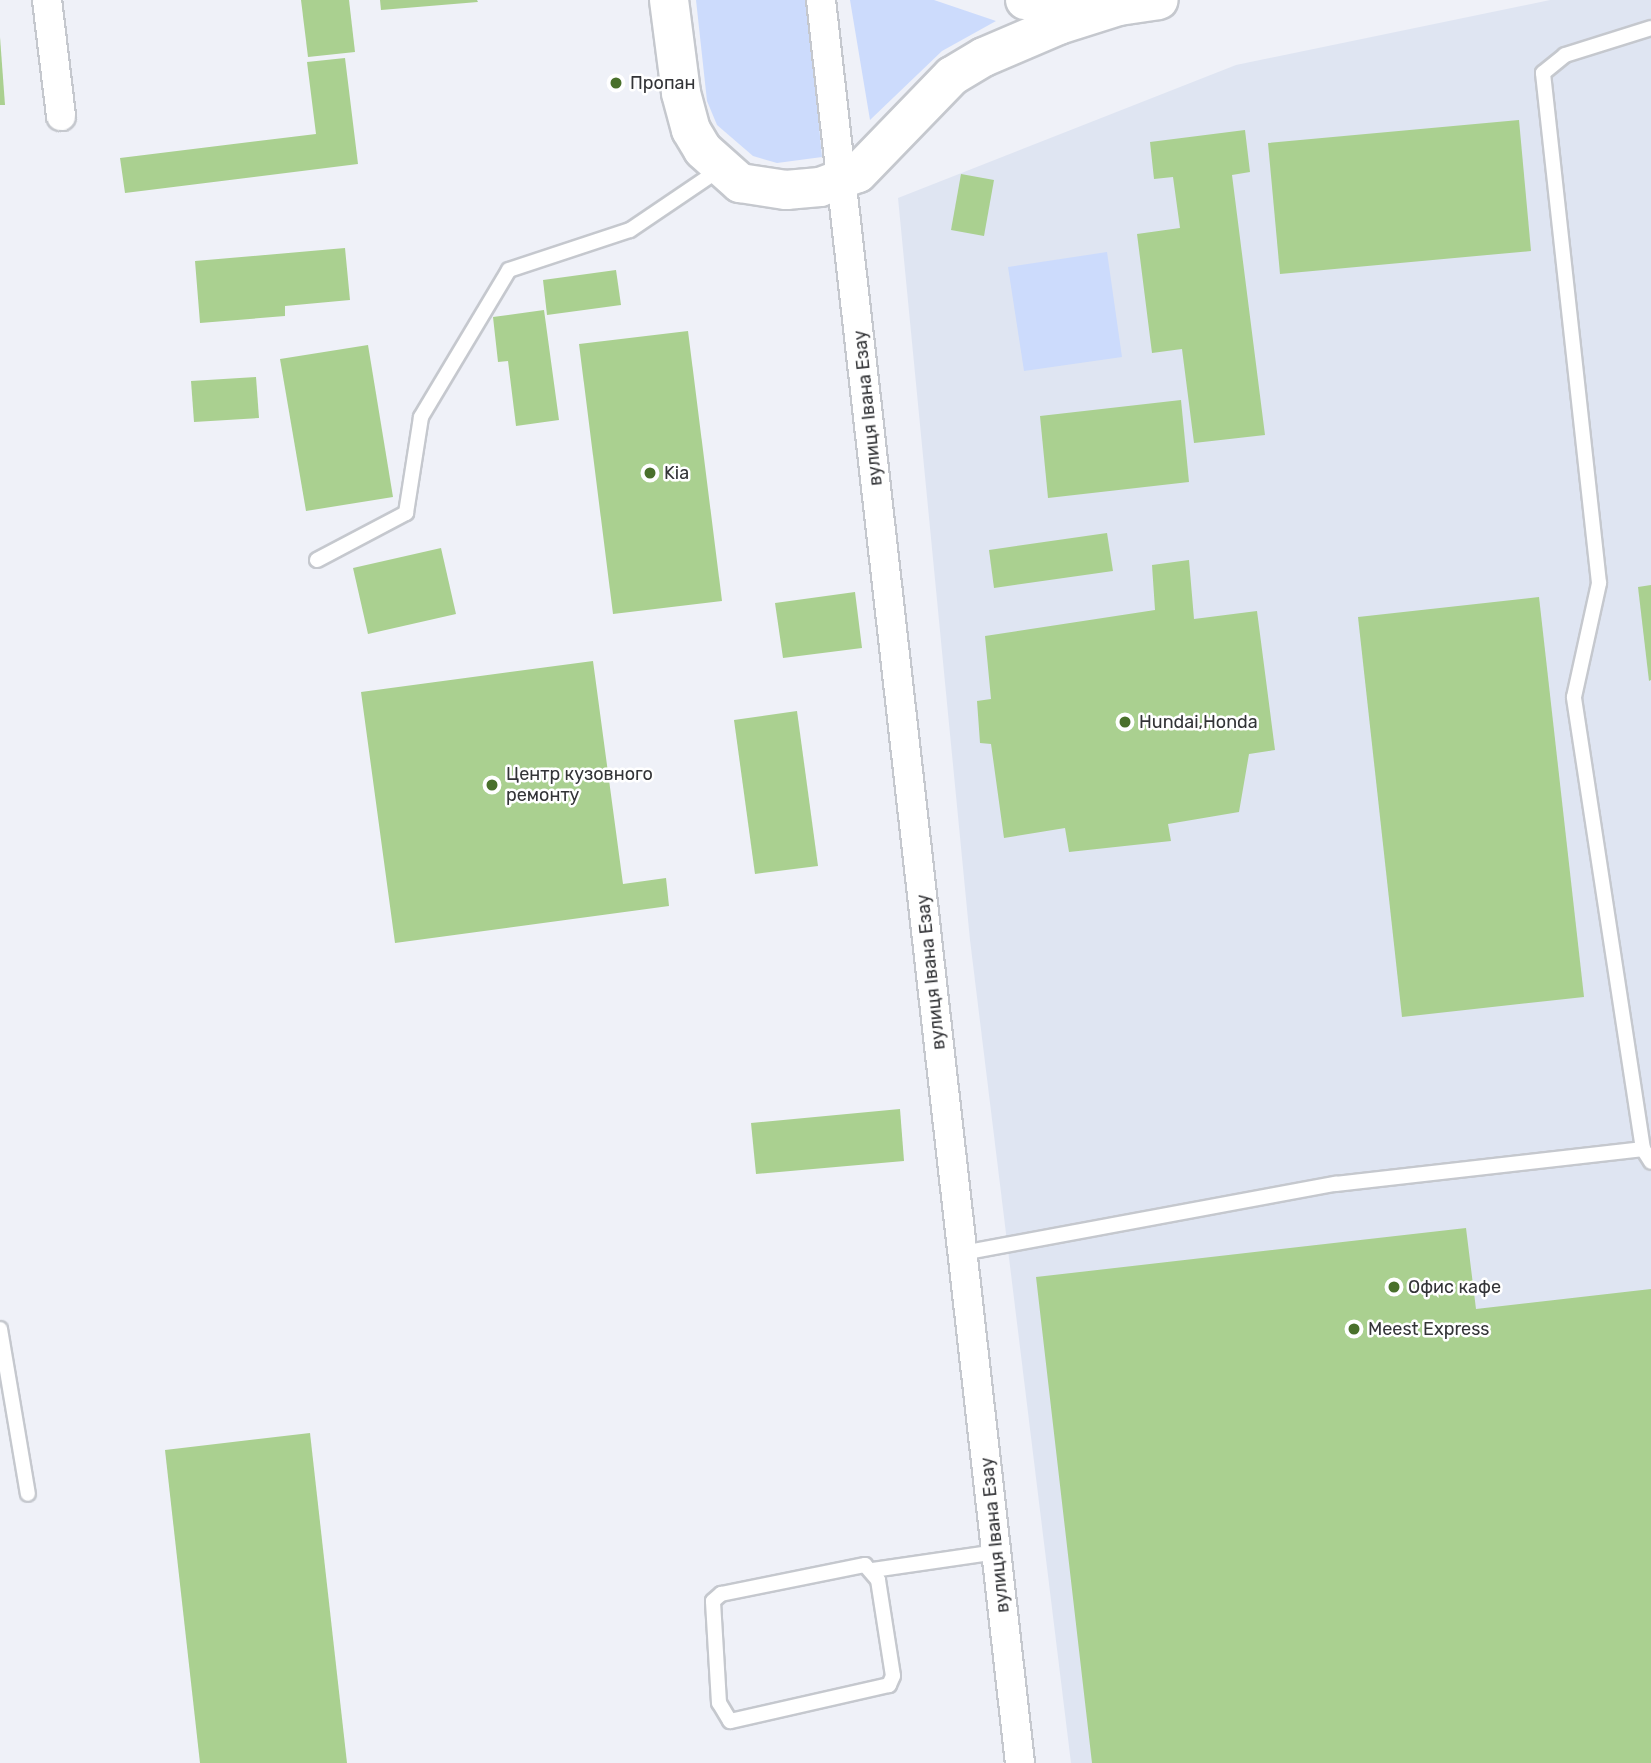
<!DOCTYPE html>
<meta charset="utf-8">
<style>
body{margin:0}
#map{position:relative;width:1651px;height:1763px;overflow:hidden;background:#eff1f8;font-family:Rubik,sans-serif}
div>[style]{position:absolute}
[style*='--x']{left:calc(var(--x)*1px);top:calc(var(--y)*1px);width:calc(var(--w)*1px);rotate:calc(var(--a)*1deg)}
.built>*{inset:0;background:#dfe5f2}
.green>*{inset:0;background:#ccdbfc}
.building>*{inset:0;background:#aad090}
.roads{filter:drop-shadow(2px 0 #c5c8ce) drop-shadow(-2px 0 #c5c8ce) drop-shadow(0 2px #c5c8ce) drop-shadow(0 -2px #c5c8ce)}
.service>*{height:14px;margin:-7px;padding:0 7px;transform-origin:7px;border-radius:7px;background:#fff}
.minor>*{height:28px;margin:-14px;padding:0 14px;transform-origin:14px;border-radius:14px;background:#fff}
.secondary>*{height:38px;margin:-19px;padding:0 19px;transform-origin:19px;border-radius:19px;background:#fff}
.dots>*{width:19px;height:19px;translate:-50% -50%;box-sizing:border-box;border:4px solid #fff;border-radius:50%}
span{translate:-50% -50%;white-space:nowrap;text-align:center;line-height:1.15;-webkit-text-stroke:5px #fff;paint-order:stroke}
.poi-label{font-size:18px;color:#333437}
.left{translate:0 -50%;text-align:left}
.street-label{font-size:18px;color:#333437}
</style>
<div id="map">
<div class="built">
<div style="clip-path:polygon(1550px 0,1651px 0,1651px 1763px,1071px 1763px,970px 940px,898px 198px,1236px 65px)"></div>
</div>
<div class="green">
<div style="clip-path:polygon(696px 0,807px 0,822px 157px,777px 163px,753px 156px,717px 125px,707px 101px)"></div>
<div style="clip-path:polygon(850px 0,934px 0,996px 21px,942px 51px,870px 120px)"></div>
<div style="clip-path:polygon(1107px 252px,1122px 357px,1024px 371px,1008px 267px)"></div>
</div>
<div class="building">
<div style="clip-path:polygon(301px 0,349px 0,355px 52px,308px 57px)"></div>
<div style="clip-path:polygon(380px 0,477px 0,478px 2px,381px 10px)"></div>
<div style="clip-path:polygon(0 37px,5px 105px,0 105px)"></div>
<div style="clip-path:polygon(345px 58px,358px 164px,125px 193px,120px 158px,316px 134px,307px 62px)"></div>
<div style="clip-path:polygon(1519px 120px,1531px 251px,1280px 274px,1268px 143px)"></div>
<div style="clip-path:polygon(1245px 130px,1250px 172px,1232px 175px,1265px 435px,1194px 443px,1182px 349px,1152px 353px,1137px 234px,1180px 228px,1173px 177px,1154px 179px,1150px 142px)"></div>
<div style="clip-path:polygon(961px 174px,994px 180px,984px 236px,951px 230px)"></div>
<div style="clip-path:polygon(345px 248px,350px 300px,285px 306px,285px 316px,200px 323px,195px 261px)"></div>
<div style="clip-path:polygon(616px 270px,621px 305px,547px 315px,543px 280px)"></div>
<div style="clip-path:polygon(544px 310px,559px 420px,516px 426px,508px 361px,498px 362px,493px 317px)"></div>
<div style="clip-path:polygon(688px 331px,722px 601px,613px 614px,579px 344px)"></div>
<div style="clip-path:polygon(368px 345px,393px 497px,306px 511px,280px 359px)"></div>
<div style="clip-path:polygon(256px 377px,259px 418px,194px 422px,191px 381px)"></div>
<div style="clip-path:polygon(1181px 400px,1189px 482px,1048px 498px,1040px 416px)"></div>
<div style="clip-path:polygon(1107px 533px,1113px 571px,994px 588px,989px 550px)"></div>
<div style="clip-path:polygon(441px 548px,456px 614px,368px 634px,353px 568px)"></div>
<div style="clip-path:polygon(1189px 560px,1194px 619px,1257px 611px,1275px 750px,1249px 754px,1239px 812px,1168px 824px,1171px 841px,1069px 852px,1065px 828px,1004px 838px,991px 744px,980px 743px,977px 701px,991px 699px,985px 636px,1155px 610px,1152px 565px)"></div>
<div style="clip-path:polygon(1651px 585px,1651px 680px,1649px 681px,1638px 587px)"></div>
<div style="clip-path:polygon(855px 592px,862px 648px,783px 658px,775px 603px)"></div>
<div style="clip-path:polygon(1539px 597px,1584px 997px,1402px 1017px,1358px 617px)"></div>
<div style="clip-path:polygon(593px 661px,623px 884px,666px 878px,669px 906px,395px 943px,361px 692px)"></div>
<div style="clip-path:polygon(797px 711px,818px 866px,755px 874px,734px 720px)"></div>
<div style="clip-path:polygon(900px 1109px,904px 1161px,756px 1174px,751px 1123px)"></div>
<div style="clip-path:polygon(1466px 1228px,1476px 1309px,1651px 1289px,1651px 1763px,1092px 1763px,1036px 1277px)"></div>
<div style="clip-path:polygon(310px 1433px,347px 1763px,200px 1763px,165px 1450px)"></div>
</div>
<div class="roads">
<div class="service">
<div style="--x:317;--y:560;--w:101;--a:-27.8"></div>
<div style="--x:406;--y:513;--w:97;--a:-81.1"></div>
<div style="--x:421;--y:417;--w:171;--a:-59.1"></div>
<div style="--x:509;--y:270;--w:127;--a:-18.3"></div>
<div style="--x:630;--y:230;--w:109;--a:-34.1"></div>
<div style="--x:1643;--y:1149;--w:15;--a:58"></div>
<div style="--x:962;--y:1253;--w:380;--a:-10.5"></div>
<div style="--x:1336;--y:1184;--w:309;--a:-6.5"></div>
<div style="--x:1643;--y:1149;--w:457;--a:-98.7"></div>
<div style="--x:1574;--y:697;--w:117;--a:-77.6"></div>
<div style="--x:1599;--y:583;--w:513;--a:-96.27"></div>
<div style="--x:1543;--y:73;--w:28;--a:-39"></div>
<div style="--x:1565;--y:55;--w:90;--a:-17.4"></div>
<div style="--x:0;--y:1329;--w:167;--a:80.4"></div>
<div style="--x:865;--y:1565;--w:20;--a:49"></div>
<div style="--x:878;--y:1580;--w:97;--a:81.1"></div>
<div style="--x:893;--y:1676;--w:10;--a:114"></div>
<div style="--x:889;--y:1685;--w:163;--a:167.2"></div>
<div style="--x:730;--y:1721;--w:21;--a:-121"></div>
<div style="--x:719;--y:1703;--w:102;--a:-93.4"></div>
<div style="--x:713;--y:1601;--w:11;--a:-41"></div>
<div style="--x:721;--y:1594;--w:147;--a:-11.4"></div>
<div style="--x:873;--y:1570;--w:125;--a:-8.3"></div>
</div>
<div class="minor">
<div style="--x:47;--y:0;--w:117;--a:83.1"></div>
<div style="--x:821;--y:0;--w:1774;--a:83.56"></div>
</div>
<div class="secondary">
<div style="--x:669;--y:0;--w:94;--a:82.6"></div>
<div style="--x:681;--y:93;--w:38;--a:75"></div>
<div style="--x:691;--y:130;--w:23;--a:59"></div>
<div style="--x:703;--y:150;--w:50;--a:41.7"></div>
<div style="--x:740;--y:183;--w:47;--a:8.7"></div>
<div style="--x:786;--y:190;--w:34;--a:-5"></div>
<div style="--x:820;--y:187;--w:40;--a:-20.2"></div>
<div style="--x:858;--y:173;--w:135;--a:-45.9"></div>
<div style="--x:952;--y:76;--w:37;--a:-31"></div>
<div style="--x:984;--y:57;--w:82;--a:-23.1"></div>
<div style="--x:1059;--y:25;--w:63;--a:-17.6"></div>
<div style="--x:1119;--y:6;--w:40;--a:-8.5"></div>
<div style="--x:1025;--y:0;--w:71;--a:4.8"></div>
</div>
</div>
<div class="dots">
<div style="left:616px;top:83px;background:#49702b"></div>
<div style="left:650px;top:473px;background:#49702b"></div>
<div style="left:1125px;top:722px;background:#49702b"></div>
<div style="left:492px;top:785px;background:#49702b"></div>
<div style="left:1394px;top:1287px;background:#49702b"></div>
<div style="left:1354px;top:1329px;background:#49702b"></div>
</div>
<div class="poi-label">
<span class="left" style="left:630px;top:83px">Пропан</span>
<span class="left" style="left:664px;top:473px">Kia</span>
<span class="left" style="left:1139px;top:722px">Hundai,Honda</span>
<span class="left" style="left:506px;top:785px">Центр кузовного<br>ремонту</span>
<span class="left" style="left:1408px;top:1287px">Офис кафе</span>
<span class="left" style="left:1368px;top:1329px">Meest Express</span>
</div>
<div class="street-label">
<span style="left:868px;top:408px;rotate:-96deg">вулиця Івана Езау</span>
<span style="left:931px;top:972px;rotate:-96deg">вулиця Івана Езау</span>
<span style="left:995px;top:1535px;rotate:-96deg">вулиця Івана Езау</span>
</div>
</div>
